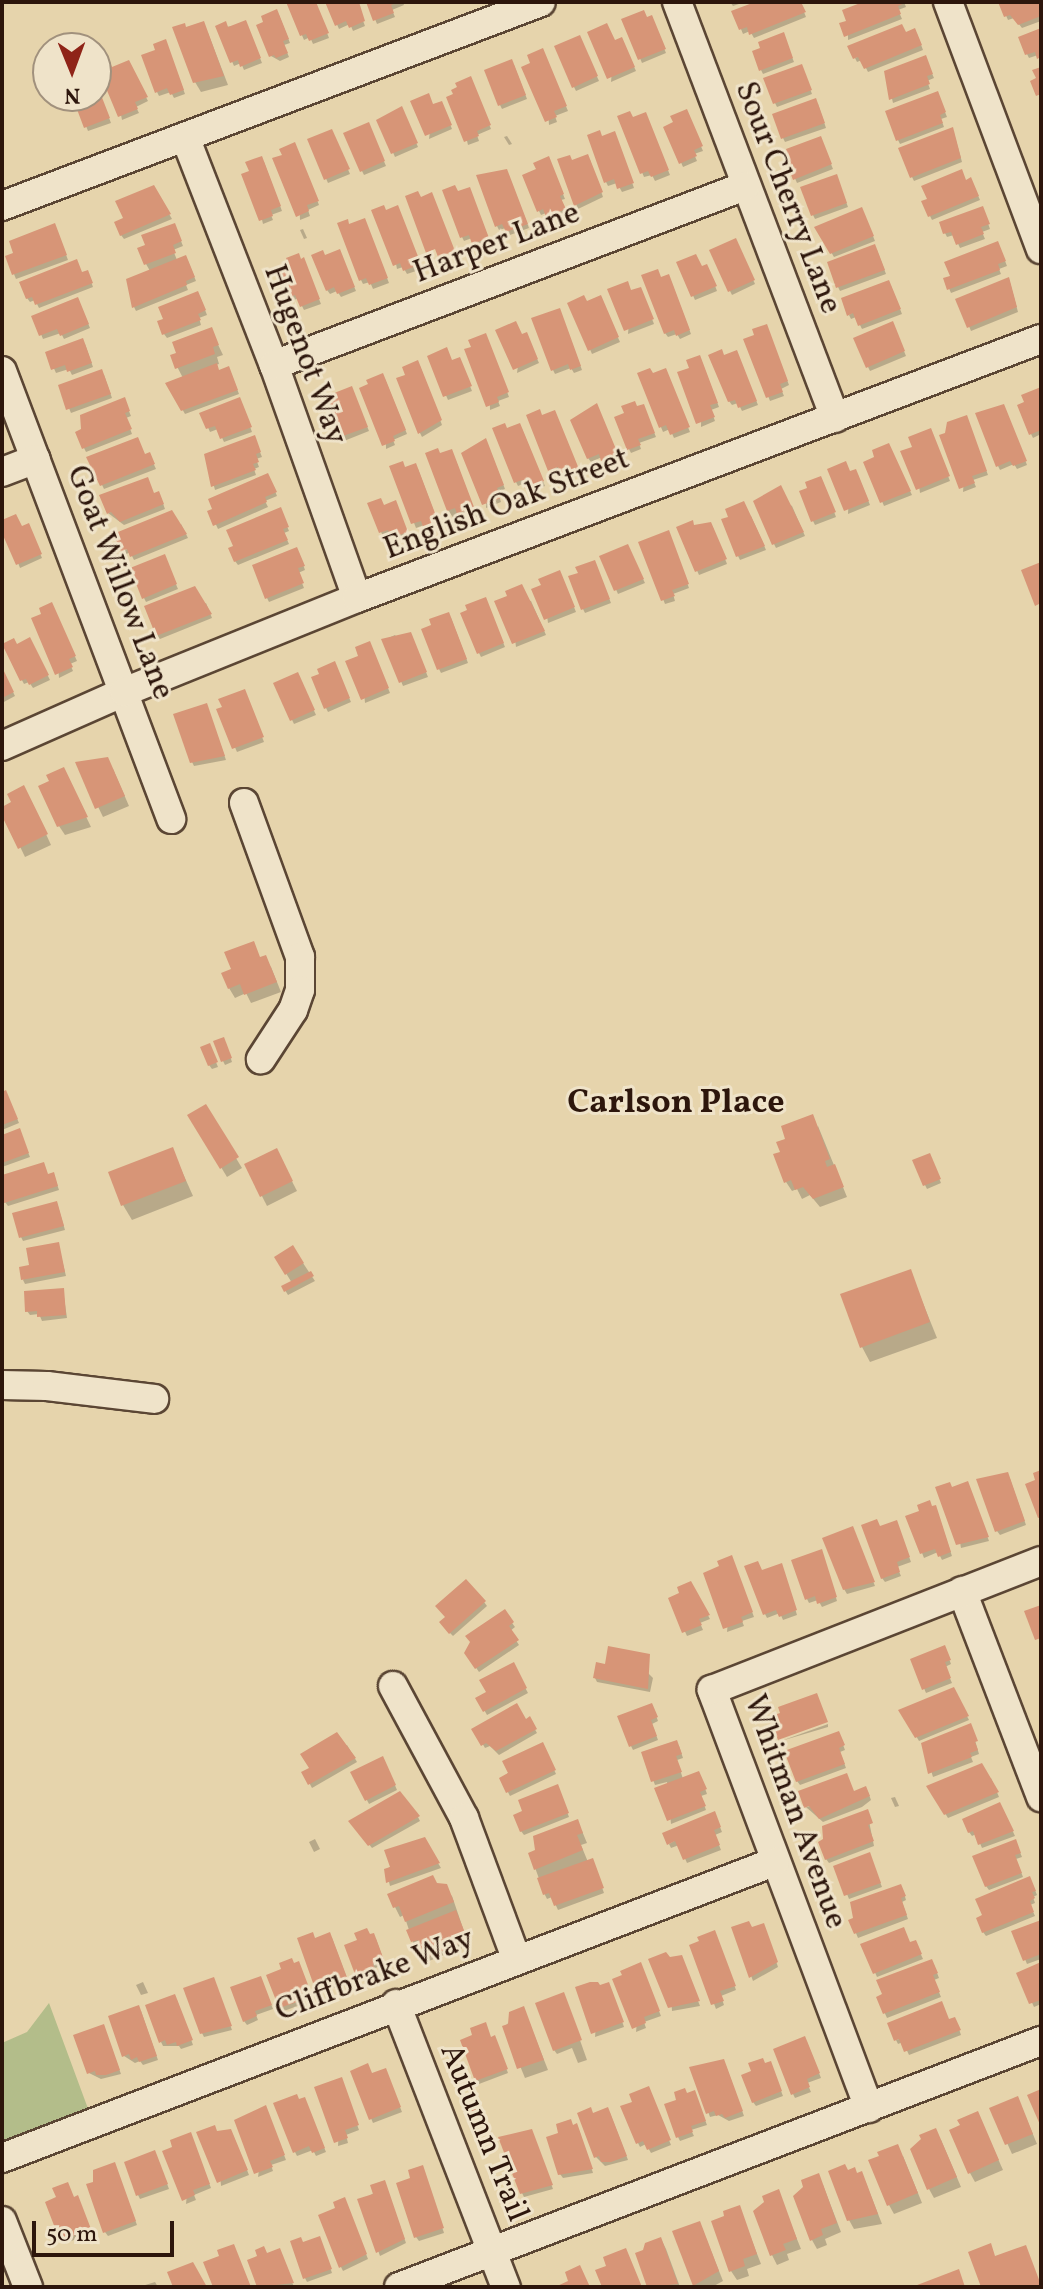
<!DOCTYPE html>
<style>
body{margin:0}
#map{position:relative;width:1043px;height:2289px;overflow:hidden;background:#e6d4ac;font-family:Vollkorn,serif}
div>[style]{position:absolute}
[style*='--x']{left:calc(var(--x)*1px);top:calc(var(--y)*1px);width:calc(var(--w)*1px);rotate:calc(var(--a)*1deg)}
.green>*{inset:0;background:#b3bd8a}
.shadow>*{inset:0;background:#0003}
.building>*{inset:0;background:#d79577}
.roads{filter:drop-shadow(2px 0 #5b4634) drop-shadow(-2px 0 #5b4634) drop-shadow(0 2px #5b4634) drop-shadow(0 -2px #5b4634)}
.minor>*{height:28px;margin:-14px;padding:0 14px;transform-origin:14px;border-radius:14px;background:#efe3c9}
span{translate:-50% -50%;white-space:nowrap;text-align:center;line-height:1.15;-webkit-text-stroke:6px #efe3c9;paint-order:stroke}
.street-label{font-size:32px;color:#2d160c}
.neighbourhood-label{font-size:34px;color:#2d160c;font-weight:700}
.frame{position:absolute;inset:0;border:4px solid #2d160c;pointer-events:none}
.north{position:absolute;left:32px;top:32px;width:80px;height:80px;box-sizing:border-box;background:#efe3c9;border:2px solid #a1917d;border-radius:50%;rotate:179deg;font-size:22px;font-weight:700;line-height:32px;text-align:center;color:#2d160c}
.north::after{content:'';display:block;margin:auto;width:28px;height:36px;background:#8f2418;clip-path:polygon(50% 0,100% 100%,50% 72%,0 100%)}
.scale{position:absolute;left:32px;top:2221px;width:142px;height:36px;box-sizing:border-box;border:4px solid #2d160c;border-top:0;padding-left:10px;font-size:24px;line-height:28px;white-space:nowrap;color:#2d160c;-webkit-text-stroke:6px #efe3c9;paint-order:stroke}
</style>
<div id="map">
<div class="green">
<div style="clip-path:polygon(49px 2003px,90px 2114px,13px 2143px,2px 2142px,2px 2043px,27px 2032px)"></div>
</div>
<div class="shadow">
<div style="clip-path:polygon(288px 2px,315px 2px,329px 38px,313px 44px,310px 37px,304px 40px)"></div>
<div style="clip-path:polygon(327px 2px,356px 2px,365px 26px,353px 31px,350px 24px,339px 29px)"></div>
<div style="clip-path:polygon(368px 2px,403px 2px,404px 5px,392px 10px,395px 17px,377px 24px)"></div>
<div style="clip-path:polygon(730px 2px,745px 2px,733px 6px)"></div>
<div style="clip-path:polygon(760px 2px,800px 2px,806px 17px,754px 38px,750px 31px,743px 34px,734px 12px)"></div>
<div style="clip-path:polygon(868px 2px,904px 2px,906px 7px,898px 10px,902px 19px,848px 40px,848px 22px)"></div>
<div style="clip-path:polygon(1000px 2px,1041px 2px,1041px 21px,1022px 28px,1014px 18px,1008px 20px)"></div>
<div style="clip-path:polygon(279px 15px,290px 43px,284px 45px,289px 57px,280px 61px,271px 56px)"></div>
<div style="clip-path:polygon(624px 20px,653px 22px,666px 53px,642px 63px)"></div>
<div style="clip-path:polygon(247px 26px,262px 63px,244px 70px,241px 63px,234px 66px,217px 27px)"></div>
<div style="clip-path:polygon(186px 29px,208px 33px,228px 85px,201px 92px,195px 82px)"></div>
<div style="clip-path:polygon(1041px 30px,1041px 61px,1038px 55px,1029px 58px,1027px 54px)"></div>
<div style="clip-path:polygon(905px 34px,917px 34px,923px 50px,868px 72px,862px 60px,857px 62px,855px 58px)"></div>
<div style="clip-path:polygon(785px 39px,794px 62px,763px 74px,761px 70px)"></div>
<div style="clip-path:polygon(581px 41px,599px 81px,576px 91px,574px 87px)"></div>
<div style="clip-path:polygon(614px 42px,623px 43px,636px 71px,611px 82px)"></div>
<div style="clip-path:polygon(167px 45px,185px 94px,174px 98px,171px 92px,159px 96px,157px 92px)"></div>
<div style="clip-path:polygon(544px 55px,568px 111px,555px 116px,557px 122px,549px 125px)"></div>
<div style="clip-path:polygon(128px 62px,148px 101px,136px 107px,139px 113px,122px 120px,112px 69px)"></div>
<div style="clip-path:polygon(927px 62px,934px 78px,927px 81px,930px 89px,893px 103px,886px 73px)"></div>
<div style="clip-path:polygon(514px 65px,527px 99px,502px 109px,500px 105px)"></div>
<div style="clip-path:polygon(803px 70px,812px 94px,777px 107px,775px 103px)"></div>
<div style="clip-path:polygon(472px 83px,491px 129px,477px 135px,479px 141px,468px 145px,456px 95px)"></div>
<div style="clip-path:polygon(96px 84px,111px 123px,88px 131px,74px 96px,96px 96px)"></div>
<div style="clip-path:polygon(939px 97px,947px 117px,941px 119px,944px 127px,900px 144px,898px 140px)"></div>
<div style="clip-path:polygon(818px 104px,826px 128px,785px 142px,783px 138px)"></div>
<div style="clip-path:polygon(433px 107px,443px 107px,452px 129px,429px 139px)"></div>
<div style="clip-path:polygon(403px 112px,418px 147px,395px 157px,379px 121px)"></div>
<div style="clip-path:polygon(688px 116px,703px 151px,694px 154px,697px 161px,683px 167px,666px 128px)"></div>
<div style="clip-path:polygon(619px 117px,647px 119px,670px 175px,655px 181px,652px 175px,644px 177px)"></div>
<div style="clip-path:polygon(370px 129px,386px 166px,364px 175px,362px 171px)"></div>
<div style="clip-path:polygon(954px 133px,962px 162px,914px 181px,912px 177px)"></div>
<div style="clip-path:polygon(333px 135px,350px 174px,328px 183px,309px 140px)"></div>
<div style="clip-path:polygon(507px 136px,512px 144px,509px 145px,504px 137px)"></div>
<div style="clip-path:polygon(616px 137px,634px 188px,622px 192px,617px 183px,608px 186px,606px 182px,602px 138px)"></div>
<div style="clip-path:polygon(822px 142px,833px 169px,797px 183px,787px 160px)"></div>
<div style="clip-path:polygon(297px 149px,319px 205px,308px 210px,310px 216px,300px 220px)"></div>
<div style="clip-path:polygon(590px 160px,603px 197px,578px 209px,560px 161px)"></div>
<div style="clip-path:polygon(264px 162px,282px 211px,271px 215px,273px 220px,263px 224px,251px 172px)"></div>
<div style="clip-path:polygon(550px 163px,565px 199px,561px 200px,567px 214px,550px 220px,546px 213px,541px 215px,539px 211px,538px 170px)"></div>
<div style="clip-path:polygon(509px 176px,529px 228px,510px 235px,506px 228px,499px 230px,497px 226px,478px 177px)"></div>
<div style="clip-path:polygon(838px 180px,848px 207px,815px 219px,813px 215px)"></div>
<div style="clip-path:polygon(966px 182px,973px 184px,980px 200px,932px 220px,930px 216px)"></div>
<div style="clip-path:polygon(154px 188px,172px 219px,124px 239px,121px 235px)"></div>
<div style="clip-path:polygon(471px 193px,490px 242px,476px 247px,472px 238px,464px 241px,462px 237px,457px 194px)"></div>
<div style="clip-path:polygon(386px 212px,400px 212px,422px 269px,407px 274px,403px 267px,397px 269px)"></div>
<div style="clip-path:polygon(984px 212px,990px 229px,982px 232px,985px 239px,960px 248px,954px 235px,947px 237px,945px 233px)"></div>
<div style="clip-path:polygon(864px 214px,875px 241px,834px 257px,817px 228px)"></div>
<div style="clip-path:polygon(366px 224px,389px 283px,373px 289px,370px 282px,363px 284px,361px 280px,349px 226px)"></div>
<div style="clip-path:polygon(176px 229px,183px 246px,173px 250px,177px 260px,188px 261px,196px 281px,186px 285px,188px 290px,136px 311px,134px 307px,150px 271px,146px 264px)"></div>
<div style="clip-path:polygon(303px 229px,307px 238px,304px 239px,300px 230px)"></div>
<div style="clip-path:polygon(57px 230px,68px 260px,16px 279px,7px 257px)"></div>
<div style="clip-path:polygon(737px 244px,755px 284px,732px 295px,730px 291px)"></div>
<div style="clip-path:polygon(1000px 248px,1007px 266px,999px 269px,1001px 274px,951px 293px,945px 279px)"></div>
<div style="clip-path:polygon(877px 250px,886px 274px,840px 291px,838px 287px)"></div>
<div style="clip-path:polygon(341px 256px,356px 291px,341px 297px,337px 291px,330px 294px,327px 290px)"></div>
<div style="clip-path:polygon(301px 261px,305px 264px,321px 304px,304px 310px,298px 298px,294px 300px,292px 296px)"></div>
<div style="clip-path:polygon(679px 263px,709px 270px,717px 291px,695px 300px)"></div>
<div style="clip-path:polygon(89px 276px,93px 287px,39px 308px,35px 300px,30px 302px,27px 298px)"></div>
<div style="clip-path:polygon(1009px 279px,1018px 312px,971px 331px,958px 300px)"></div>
<div style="clip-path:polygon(661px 280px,671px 281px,691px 334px,680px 339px,677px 334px,668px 337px,665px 333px)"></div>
<div style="clip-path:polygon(891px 286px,902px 314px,862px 329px,856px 317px,851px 319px,849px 315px)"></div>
<div style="clip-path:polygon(631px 293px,642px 293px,654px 324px,628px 334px)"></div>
<div style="clip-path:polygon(200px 297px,207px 315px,199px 318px,201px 325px,167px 338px,164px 334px)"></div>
<div style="clip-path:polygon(602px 302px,620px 342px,592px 354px,570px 304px)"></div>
<div style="clip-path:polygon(80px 304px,90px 328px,64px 339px,61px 333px,43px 339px,34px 317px)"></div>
<div style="clip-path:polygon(561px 314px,582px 370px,574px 373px,571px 368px,555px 374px,553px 370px)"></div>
<div style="clip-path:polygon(894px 327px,906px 356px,870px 371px,868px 367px)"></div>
<div style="clip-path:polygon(211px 330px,223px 355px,217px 357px,219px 364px,215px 365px,219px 372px,231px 373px,239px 394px,185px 414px,168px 384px,183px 378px,172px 357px)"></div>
<div style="clip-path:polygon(768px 330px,789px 385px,781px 389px,784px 396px,770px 401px,746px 340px)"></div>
<div style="clip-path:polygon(522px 336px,528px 339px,539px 363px,517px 373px)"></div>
<div style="clip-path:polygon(488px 340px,509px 397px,498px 401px,500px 406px,490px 410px)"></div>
<div style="clip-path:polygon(85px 344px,93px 367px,72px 375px,69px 369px,56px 373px,47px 353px)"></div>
<div style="clip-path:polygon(738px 356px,758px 405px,742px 411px,738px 403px,732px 405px,729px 401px,724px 357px)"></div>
<div style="clip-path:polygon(429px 357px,461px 364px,472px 391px,448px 400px)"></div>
<div style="clip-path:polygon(702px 362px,719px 407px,711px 410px,715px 421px,701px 427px)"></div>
<div style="clip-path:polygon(420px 366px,442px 425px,422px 437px,420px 433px)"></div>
<div style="clip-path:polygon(639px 374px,667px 375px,690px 432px,674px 438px,670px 429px,663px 432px)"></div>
<div style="clip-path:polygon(104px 375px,112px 398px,71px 413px,60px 386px)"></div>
<div style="clip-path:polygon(385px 379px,407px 434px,393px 440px,395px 445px,386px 449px)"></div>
<div style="clip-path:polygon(353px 392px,369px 431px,344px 441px,326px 398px)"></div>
<div style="clip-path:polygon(1041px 392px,1041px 434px,1033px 438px,1031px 434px)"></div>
<div style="clip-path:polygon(126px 404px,131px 416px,126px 418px,132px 434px,86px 452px,84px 448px)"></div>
<div style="clip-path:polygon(242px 404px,252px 432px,224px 442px,218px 429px,210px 432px,202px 414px)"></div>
<div style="clip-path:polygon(598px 409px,618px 458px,605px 464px,602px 457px,591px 462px,588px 458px)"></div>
<div style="clip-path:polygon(645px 410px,656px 437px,639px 443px,641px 449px,631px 453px,629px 449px)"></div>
<div style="clip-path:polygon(1006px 411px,1027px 465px,1017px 469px,1014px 464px,1000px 470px,998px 466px)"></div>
<div style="clip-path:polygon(556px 416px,579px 474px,565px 479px,561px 470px,552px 474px,550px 470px,542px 417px)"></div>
<div style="clip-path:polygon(968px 422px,988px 475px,973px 480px,976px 487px,963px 492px)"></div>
<div style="clip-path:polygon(522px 429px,545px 486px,529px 492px,525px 483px,518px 486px,516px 482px,507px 430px)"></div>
<div style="clip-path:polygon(932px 435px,950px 481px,920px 493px,914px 448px)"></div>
<div style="clip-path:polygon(256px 442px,262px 457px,256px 459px,259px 467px,254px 469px,256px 475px,215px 490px,206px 456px)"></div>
<div style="clip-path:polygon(488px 445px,505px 489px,498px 492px,501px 502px,486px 508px)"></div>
<div style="clip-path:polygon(888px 446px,912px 495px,884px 506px,866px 463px,877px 458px)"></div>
<div style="clip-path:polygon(144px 456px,151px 458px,156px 469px,104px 489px,89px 458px)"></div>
<div style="clip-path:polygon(440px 456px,456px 461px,477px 517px,465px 522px,462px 517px,454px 519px,448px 510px)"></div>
<div style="clip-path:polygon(392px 467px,418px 469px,439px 525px,427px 530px,424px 525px,416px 528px)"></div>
<div style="clip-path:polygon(850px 473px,858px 475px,870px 505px,848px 514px)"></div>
<div style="clip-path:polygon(270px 479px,277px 496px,265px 501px,268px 507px,218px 529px,210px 512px)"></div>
<div style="clip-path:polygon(823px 482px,836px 517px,815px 525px,813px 521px)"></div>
<div style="clip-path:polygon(154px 495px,161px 498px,165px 509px,124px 525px,108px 513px)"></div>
<div style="clip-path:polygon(786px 502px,792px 506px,805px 536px,776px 548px,774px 544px)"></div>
<div style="clip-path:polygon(397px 506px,409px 536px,395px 541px,391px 533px,383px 536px,381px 532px,384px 507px)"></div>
<div style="clip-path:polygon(282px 514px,289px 531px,284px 533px,289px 544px,238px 565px,235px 561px)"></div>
<div style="clip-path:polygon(751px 516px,766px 550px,740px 560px,738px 556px)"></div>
<div style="clip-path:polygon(2px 522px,30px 530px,42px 558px,20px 568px)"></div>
<div style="clip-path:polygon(181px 524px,188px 538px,134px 560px,130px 552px,125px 555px,123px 551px)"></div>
<div style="clip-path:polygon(694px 527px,713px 528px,727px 564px,699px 575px,678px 528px)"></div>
<div style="clip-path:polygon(670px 537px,689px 588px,673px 594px,675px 601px,665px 604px,641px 543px)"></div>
<div style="clip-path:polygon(627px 546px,645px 583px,618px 594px,602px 557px)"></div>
<div style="clip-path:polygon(299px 553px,305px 570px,298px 573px,304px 588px,269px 602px,267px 598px)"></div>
<div style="clip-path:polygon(166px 561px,178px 589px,146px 602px,144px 598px)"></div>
<div style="clip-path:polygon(596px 566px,611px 603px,585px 613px,583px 609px)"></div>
<div style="clip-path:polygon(562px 577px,576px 612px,548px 623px,543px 586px)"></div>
<div style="clip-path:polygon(510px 597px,531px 601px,546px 635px,516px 647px)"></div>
<div style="clip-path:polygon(206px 603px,212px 618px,160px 639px,157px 635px)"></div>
<div style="clip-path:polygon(487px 603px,505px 647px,481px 657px,479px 653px)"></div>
<div style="clip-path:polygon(53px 608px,77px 661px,70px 664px,73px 671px,59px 678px)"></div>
<div style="clip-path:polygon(451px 618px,468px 663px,441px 673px,439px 669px)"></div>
<div style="clip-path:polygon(395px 635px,398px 639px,412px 638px,428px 677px,403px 686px,384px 640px)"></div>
<div style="clip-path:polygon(30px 640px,50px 680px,33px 688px,29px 682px,24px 684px,4px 646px,16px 647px)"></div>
<div style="clip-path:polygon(371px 647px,390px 693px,365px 703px,361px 657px)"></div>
<div style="clip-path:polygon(336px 668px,351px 702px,328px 712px,326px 708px)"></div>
<div style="clip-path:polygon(2px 670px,15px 696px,2px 703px)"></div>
<div style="clip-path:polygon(297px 674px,316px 715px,294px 724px,275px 684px)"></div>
<div style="clip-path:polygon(246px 695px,264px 742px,237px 752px,219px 710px)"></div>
<div style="clip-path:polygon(208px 709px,226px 760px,194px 766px,192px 762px)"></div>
<div style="clip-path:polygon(84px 761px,87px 765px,113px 769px,129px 806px,103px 817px,77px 763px)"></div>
<div style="clip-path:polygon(68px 779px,91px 827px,65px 835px,59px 826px,52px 782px)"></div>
<div style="clip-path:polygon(29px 797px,51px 845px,25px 857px,2px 809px)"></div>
<div style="clip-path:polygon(261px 959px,271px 967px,281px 992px,251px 1003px,246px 993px,235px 998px,229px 988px)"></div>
<div style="clip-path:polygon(226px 1044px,232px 1062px,225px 1065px,223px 1061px)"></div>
<div style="clip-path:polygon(211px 1050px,218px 1067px,212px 1069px,209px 1065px)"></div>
<div style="clip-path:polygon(2px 1094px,8px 1097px,19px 1123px,2px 1130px)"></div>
<div style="clip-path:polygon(205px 1107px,242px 1168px,227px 1177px,190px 1116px)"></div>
<div style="clip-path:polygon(818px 1126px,847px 1197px,820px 1207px,810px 1195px,802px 1199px,797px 1189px,792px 1191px,786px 1182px)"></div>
<div style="clip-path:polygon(21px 1135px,30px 1157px,2px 1167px,2px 1137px)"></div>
<div style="clip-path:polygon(172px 1149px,193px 1196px,132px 1220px,123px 1205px)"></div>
<div style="clip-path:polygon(931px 1159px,941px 1183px,927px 1189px,925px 1185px)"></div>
<div style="clip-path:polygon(281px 1160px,297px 1191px,267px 1206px,246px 1165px)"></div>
<div style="clip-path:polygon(43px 1164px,48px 1176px,55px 1178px,59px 1190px,8px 1206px,2px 1198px,2px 1177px)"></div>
<div style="clip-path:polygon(57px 1203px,65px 1230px,23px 1241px,21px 1237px)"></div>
<div style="clip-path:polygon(58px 1244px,66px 1276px,25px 1284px,23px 1280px,31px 1266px)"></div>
<div style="clip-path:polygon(293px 1248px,315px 1281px,288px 1295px,283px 1287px,292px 1283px,276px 1257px)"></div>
<div style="clip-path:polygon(910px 1271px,937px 1338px,870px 1362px,862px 1347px)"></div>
<div style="clip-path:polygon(63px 1290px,67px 1318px,42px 1321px,39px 1314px,30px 1315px,27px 1311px)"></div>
<div style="clip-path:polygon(1010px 1479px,1026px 1525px,1000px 1535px,997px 1531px)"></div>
<div style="clip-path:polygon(970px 1488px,989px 1541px,961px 1548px,951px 1489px)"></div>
<div style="clip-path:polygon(932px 1509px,937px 1511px,952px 1556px,942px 1560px,938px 1552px,924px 1558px,908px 1517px)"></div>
<div style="clip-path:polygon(898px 1526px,911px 1562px,897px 1567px,901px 1576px,885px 1582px,882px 1578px)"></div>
<div style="clip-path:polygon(854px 1533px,875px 1586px,847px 1594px,844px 1589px)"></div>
<div style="clip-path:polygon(823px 1555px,837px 1601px,822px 1607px,818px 1600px,809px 1603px,807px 1599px)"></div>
<div style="clip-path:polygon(733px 1561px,754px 1617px,742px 1621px,744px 1626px,727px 1632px)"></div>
<div style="clip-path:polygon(783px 1569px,797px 1615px,783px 1620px,780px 1613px,767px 1618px,765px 1614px)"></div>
<div style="clip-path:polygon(691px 1583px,710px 1619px,700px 1623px,703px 1630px,687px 1636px,670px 1599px,682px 1594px)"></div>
<div style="clip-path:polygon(484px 1602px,487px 1606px,453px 1636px,444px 1627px)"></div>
<div style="clip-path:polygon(504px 1612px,515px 1627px,510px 1631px,519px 1645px,479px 1672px,466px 1653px)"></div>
<div style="clip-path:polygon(946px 1651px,951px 1664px,945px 1667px,952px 1683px,926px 1693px,912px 1660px)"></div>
<div style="clip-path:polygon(648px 1656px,648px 1673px,653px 1678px,650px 1692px,597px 1682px,595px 1678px,606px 1666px)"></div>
<div style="clip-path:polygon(513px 1665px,528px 1693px,487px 1715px,478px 1699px,488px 1693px)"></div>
<div style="clip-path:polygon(953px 1689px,969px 1720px,919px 1741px,901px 1710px)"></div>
<div style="clip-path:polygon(654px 1710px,658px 1721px,652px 1724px,658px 1740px,633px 1750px,631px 1746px)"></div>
<div style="clip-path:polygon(529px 1719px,537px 1733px,499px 1755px,490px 1746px,485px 1748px,474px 1729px)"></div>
<div style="clip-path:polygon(828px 1724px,828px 1727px,781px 1741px)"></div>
<div style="clip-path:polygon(972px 1730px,979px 1754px,971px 1757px,973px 1762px,933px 1777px,923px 1744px)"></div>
<div style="clip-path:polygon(840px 1737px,845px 1750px,840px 1752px,846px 1768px,800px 1785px,797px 1781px)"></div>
<div style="clip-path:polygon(542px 1744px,556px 1774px,510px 1796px,501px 1779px)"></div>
<div style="clip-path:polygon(347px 1745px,357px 1762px,312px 1788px,304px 1773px)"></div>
<div style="clip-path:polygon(679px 1746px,683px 1758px,677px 1760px,683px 1779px,701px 1777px,707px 1794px,701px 1796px,706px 1810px,671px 1824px,667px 1782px,655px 1785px,643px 1753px)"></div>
<div style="clip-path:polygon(385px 1762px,397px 1790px,369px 1804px,353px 1773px)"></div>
<div style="clip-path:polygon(991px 1778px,999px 1797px,948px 1818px,929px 1787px)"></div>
<div style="clip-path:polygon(559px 1791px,569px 1817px,524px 1835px,521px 1831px)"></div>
<div style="clip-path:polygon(868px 1792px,871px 1800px,862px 1807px,823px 1822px,806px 1807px)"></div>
<div style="clip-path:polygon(895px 1797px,899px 1806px,895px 1807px,891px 1798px)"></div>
<div style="clip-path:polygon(1000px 1804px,1015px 1836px,982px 1848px,976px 1834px,972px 1836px,969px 1832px)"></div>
<div style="clip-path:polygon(867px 1811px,874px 1846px,829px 1863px,826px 1859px)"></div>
<div style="clip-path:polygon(418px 1817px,420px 1821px,372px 1848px,351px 1822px)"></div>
<div style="clip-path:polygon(716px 1817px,722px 1832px,715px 1835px,721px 1850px,687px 1863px,679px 1845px,671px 1848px,669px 1844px)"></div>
<div style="clip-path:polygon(582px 1831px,587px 1843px,581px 1845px,588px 1862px,594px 1865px,604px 1893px,558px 1910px,552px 1897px,547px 1899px,545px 1895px,530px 1854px)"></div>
<div style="clip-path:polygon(315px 1839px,320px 1849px,314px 1852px,309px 1842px)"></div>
<div style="clip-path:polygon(424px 1840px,441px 1868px,390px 1886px,386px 1870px)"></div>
<div style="clip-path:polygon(1017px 1845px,1022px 1857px,1016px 1859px,1023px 1877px,989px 1890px,986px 1886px)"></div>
<div style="clip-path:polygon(871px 1859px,882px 1887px,849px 1899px,836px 1867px)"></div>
<div style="clip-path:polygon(1032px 1883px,1037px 1895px,1033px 1897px,1035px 1903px,1030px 1905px,1035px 1916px,986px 1936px,983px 1932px)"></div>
<div style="clip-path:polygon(437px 1885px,452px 1896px,466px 1937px,462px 1939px,465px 1947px,429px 1961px,421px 1943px,415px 1946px,413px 1942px,404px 1915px,400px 1917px,395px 1907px)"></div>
<div style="clip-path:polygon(903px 1890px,906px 1900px,902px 1902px,908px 1919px,858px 1938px,851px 1921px)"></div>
<div style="clip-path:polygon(1041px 1922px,1041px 1959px,1027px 1964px,1014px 1932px)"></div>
<div style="clip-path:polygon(734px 1929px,765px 1929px,778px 1967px,753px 1981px)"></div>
<div style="clip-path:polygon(369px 1937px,376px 1939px,385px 1964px,373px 1969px,376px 1975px,360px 1980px,346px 1946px)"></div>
<div style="clip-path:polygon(717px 1937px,736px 1990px,721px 1996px,724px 2005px,716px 2009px,692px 1946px)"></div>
<div style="clip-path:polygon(332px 1938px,349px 1984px,326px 1990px,315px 1982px,315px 1940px)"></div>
<div style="clip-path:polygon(863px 1945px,910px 1945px,917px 1946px,923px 1959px,877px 1977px)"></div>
<div style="clip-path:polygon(669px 1959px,683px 1962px,700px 2006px,672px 2011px)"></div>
<div style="clip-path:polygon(294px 1965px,300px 1967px,311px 1994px,298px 1999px,300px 2005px,284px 2011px,269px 1976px)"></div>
<div style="clip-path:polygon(934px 1965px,939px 1978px,934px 1980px,941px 1997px,887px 2018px,878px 1998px)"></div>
<div style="clip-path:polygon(1041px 1965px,1041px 2004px,1034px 2007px,1019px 1974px)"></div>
<div style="clip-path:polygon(642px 1969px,661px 2016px,644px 2022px,646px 2028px,636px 2032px)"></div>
<div style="clip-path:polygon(143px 1982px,148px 1993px,141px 1995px,136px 1985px)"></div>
<div style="clip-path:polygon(262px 1982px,273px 2009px,256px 2015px,258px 2020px,247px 2025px,244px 2021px)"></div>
<div style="clip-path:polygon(215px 1983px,232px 2030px,204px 2037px,202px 2033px)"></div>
<div style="clip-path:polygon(599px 1988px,611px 1989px,624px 2027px,595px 2037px)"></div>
<div style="clip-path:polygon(565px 1998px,587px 2060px,578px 2063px,572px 2048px,557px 2054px,554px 2050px)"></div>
<div style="clip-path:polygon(177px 2000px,193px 2045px,181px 2049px,179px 2046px,163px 2046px,161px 2042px)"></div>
<div style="clip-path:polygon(524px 2009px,548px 2070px,525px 2078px,504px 2027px)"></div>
<div style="clip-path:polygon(141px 2011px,158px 2060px,143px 2065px,140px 2061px,135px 2063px,124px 2056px)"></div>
<div style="clip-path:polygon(949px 2022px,957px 2023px,961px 2035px,909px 2055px,903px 2042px,898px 2044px,896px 2040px)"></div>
<div style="clip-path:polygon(105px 2030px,121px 2074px,101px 2079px,89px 2073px)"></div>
<div style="clip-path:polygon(491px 2039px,496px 2042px,508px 2073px,479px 2084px,462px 2041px)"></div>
<div style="clip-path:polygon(807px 2042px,821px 2078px,807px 2083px,811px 2092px,795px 2098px,793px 2094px)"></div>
<div style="clip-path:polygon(726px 2066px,744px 2116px,729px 2121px,718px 2115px,710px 2117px,692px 2068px)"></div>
<div style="clip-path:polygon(765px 2066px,772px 2068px,783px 2096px,756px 2106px,753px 2102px)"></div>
<div style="clip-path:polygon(352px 2072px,387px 2075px,402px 2112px,373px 2123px)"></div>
<div style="clip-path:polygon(341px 2080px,359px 2130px,346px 2135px,348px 2143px,338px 2146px)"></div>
<div style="clip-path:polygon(648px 2089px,671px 2145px,651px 2153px,646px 2144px,640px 2147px,638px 2143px,635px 2103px)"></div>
<div style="clip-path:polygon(687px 2095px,696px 2097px,707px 2125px,691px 2130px,694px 2136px,680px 2141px,678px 2137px)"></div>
<div style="clip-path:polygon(299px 2101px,306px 2103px,326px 2152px,316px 2156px,313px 2150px,297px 2156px,295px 2152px)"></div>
<div style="clip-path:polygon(468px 2105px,480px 2106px,483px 2116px,474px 2119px)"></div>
<div style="clip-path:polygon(1022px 2108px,1037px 2144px,1012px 2154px,992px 2109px)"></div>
<div style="clip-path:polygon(267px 2112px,286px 2160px,271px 2165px,273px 2171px,258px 2177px)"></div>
<div style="clip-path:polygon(610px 2113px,628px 2160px,605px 2166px,596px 2157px,593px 2115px)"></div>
<div style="clip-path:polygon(982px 2123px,1003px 2170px,975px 2182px,970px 2173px)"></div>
<div style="clip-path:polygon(573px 2127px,579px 2130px,593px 2173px,563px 2178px,560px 2174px)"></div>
<div style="clip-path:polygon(217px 2133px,233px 2135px,249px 2175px,221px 2186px)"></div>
<div style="clip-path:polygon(533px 2135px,553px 2189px,524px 2197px,522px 2193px)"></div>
<div style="clip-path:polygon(192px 2139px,211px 2188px,194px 2195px,196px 2200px,186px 2204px)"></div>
<div style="clip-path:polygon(941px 2140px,961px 2187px,934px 2198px,929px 2189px)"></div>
<div style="clip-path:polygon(903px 2156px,922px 2203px,894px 2214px,889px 2205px)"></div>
<div style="clip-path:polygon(157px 2157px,169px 2189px,140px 2199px,138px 2195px)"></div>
<div style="clip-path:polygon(116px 2168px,137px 2225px,108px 2236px,105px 2232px)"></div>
<div style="clip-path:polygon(424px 2172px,444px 2233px,419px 2241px,416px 2237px)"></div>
<div style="clip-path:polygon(848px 2172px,866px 2183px,882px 2224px,854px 2229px,849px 2220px)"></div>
<div style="clip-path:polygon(823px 2185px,841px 2232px,825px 2239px,827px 2245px,817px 2249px,812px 2240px)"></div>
<div style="clip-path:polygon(386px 2186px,406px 2243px,380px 2256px,360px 2201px)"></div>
<div style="clip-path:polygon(778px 2192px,801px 2249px,787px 2254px,789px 2260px,777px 2265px,772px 2255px)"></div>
<div style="clip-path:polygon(73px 2199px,79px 2202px,91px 2233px,64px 2244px,62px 2240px)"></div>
<div style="clip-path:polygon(346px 2203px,368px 2259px,343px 2271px,341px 2267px)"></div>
<div style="clip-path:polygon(739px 2207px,761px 2264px,747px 2269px,749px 2276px,737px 2280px,731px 2271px)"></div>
<div style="clip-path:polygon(700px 2223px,723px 2281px,712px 2287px,696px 2287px,675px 2232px)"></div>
<div style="clip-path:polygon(661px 2239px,666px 2249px,680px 2287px,649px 2287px,638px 2255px)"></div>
<div style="clip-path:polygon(321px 2242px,332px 2273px,307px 2282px,305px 2278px)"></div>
<div style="clip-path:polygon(1027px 2251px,1041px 2287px,983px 2287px,970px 2253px,995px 2258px)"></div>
<div style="clip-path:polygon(281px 2255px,294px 2287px,259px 2287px,249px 2261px)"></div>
<div style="clip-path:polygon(155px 2282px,158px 2287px,143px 2287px,142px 2286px)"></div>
</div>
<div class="building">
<div style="clip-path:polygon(286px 2px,316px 2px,329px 33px,309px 41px,306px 34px,300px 36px)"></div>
<div style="clip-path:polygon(325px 2px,359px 2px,365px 21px,349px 28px,346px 21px,335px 26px)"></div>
<div style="clip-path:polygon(366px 2px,399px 2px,391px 5px,394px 13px,373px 21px)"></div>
<div style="clip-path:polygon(755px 2px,801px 2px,806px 12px,749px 35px,747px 27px,739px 30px,731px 11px)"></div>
<div style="clip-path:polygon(863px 2px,907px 2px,898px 6px,901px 14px,844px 37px,839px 23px,846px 21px,842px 10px)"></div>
<div style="clip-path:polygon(998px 2px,1041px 2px,1041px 16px,1018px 25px,1010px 15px,1004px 17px)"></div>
<div style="clip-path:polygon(277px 9px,289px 39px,283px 41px,288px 53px,276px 58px,274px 55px,269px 57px,256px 25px,263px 22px,261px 16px)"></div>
<div style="clip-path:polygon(644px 10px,647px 17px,652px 15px,666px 49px,638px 60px,621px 19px)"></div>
<div style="clip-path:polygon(246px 20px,261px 58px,240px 67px,238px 60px,230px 63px,215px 26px,226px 21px,228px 27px)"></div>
<div style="clip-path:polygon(204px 21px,224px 76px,193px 83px,172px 27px,185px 23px,186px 27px)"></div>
<div style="clip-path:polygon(607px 23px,615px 40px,622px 37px,635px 67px,607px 79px,587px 32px)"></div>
<div style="clip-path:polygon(902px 24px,906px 32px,915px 28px,922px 45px,864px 69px,858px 57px,853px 59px,847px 46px)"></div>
<div style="clip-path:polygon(1041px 28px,1041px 57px,1037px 59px,1035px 52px,1025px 55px,1018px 37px)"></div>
<div style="clip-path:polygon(784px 32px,793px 58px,759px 71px,752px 51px,760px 48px,758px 42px)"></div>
<div style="clip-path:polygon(580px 35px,598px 76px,572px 88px,554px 46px)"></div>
<div style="clip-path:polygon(166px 39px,184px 90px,170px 95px,167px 88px,155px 93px,141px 55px,155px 50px,153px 44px)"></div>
<div style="clip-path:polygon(543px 48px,567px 106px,554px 111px,557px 117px,545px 122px,521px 67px,530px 63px,527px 55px)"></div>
<div style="clip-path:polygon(926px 55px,933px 74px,927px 76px,930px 84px,889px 100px,884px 71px)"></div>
<div style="clip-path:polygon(109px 59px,112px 67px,129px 60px,148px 97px,135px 102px,138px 109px,118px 117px,96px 64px)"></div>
<div style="clip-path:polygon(512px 59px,526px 95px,498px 106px,484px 70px)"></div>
<div style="clip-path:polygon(802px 64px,812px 90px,773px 104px,763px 78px)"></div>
<div style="clip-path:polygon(1041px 67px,1041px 94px,1036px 96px,1030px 81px,1036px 78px,1032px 70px)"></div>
<div style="clip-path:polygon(471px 76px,491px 125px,477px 131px,479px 136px,464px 142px,446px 97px,453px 94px,451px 90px,457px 87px,455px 83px)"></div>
<div style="clip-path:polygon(96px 82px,110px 118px,84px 128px,72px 96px,96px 96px)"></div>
<div style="clip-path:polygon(938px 91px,946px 112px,940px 115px,943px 123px,896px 141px,885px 111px)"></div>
<div style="clip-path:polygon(429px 93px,433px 104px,442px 101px,452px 125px,425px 136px,410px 101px)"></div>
<div style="clip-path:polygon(816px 98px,825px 123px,781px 139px,772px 114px)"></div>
<div style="clip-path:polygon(402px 106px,418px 143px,391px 154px,376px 120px)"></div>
<div style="clip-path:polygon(687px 109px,703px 146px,694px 150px,697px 156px,679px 164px,663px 127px,673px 122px,670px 116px)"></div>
<div style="clip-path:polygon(630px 111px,633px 117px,646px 112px,669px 170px,651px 177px,648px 171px,640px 174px,617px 116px)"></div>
<div style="clip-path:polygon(369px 122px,385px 161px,360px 172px,343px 133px)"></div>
<div style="clip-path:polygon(953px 127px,961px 158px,910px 178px,898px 148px)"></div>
<div style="clip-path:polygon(332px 129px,350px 169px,324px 180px,307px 139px)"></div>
<div style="clip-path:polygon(600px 130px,602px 136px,615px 131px,634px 183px,617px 189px,614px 179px,604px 183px,587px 135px)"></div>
<div style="clip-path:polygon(821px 136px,832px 164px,793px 180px,785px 159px,789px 158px,786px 149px)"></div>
<div style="clip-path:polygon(295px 142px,319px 201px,307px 205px,309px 211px,296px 217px,272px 158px,282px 155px,279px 149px)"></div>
<div style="clip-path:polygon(588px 154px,603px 192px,574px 206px,557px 159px,570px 155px,572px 160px)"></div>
<div style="clip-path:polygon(262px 156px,281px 206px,271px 210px,273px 216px,259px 221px,241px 174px,249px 171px,245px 162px)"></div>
<div style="clip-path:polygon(549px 156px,564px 194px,560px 196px,566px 209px,546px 217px,543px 209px,537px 212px,522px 175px,536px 169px,533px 163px)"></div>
<div style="clip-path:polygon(507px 169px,528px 224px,506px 232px,502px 224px,495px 227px,476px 175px)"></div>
<div style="clip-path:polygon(962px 169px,966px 180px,971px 177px,979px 196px,928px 217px,921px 201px,927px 199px,921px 186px)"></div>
<div style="clip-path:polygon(837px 174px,847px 203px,811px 216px,800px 187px)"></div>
<div style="clip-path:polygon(154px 185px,171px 214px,120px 236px,114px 222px,123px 218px,115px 201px)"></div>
<div style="clip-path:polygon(455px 185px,458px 191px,470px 187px,489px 238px,472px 244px,469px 235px,460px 238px,442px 190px)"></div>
<div style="clip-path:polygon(418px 191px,421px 197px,432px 192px,455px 251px,438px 257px,435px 249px,426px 253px,405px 196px)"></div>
<div style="clip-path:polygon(384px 205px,386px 210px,398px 205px,421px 264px,403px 271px,400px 263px,393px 266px,371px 210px)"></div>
<div style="clip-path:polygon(983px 206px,990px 224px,981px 227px,984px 234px,956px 245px,951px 232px,943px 234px,939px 222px)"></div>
<div style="clip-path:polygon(862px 207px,874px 236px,830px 254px,814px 227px)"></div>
<div style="clip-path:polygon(365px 218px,388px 278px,369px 285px,366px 278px,359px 281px,337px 223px,348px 219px,349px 224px)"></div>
<div style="clip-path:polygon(55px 223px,67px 255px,12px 275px,5px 256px,13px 253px,9px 241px)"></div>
<div style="clip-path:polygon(175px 223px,182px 241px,173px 245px,176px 253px,144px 265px,137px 248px,145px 245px,141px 235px)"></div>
<div style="clip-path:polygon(736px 238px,755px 280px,728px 292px,709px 250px)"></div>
<div style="clip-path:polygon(998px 241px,1006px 261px,998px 264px,1000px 270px,947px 290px,943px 278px,950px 276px,944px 262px)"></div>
<div style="clip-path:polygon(875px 244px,885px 270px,836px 288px,827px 262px)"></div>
<div style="clip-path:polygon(340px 249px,355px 287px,337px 294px,334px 287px,326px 291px,311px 255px,323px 250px,325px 255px)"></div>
<div style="clip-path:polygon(299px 253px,301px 259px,304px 257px,320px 299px,300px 307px,295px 295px,290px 297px,279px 269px,289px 265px,286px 258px)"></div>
<div style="clip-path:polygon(696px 254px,702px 266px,707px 264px,717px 286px,691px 297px,676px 262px)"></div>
<div style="clip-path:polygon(186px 255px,195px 277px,186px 281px,187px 285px,132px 308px,126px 279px)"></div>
<div style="clip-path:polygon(77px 259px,82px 272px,88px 270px,93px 283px,35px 305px,32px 297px,26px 299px,19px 282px)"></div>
<div style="clip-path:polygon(658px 269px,661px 277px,669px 274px,690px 330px,676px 336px,674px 330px,664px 334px,641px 275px)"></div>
<div style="clip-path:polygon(1009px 277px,1017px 307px,967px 328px,955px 299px)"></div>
<div style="clip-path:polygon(889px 280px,901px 309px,858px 326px,853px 313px,847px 316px,841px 298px)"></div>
<div style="clip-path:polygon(628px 281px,631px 290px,641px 287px,654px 319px,624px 331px,607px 289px)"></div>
<div style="clip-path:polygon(198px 291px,206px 310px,198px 314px,201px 320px,162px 335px,157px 321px,163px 319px,158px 307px)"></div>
<div style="clip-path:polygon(584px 295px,587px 301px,601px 295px,619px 337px,588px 351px,567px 303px)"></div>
<div style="clip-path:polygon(78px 297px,89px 324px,60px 336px,57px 329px,39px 336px,31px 316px)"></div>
<div style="clip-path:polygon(560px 308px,581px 366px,570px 370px,568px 364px,551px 371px,531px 318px)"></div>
<div style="clip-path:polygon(516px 321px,522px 334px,527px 332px,538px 359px,513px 370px,495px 330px)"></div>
<div style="clip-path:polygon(893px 321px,905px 351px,866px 368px,853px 338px)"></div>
<div style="clip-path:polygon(767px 324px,788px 381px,780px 384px,783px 392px,766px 398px,743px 339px,754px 335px,752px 329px)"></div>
<div style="clip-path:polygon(212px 327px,219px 345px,213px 347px,215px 354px,175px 369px,170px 355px,176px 353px,172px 342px)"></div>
<div style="clip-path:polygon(486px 333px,509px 392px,497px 397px,499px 402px,486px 407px,464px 349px,471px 347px,468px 340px)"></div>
<div style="clip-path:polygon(83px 338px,92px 363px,67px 372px,65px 365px,51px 370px,45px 352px)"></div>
<div style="clip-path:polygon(447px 347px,452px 360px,460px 357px,472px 386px,443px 397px,427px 356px)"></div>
<div style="clip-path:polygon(722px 349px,724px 355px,737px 350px,757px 401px,738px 408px,735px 400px,728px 402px,708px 355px)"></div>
<div style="clip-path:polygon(700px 355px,718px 403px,710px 405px,715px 417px,696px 424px,677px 372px,689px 368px,686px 360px)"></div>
<div style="clip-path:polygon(418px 360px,442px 420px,418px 434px,396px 378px,405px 375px,402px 367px)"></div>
<div style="clip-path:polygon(217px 363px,219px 370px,229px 366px,238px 390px,181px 411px,165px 383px)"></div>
<div style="clip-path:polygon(650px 368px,653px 373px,666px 368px,690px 427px,670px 435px,666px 425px,659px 428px,637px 373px)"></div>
<div style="clip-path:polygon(102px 369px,111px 394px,66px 410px,58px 385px)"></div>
<div style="clip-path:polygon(383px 373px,406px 430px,393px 436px,395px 441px,382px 446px,359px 388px,368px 384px,366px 380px)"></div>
<div style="clip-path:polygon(352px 386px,368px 427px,340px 437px,324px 397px)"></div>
<div style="clip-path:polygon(1041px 387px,1041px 430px,1029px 435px,1017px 405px,1024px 402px,1021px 395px)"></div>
<div style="clip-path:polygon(125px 397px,130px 411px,125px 413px,132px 429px,82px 449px,75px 432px,81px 429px,80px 415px)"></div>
<div style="clip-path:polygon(240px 397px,252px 427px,220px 439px,215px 426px,206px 429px,199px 413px)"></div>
<div style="clip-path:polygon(635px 401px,637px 406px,644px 404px,655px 433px,638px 439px,641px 445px,627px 450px,614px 417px,624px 413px,621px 406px)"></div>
<div style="clip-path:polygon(597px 403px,618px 454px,601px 461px,599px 454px,587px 459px,570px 420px)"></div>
<div style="clip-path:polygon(1004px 404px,1027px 461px,1013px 466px,1010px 461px,996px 467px,975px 413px)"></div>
<div style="clip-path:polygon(540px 409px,542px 415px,555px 410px,579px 469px,561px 476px,558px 467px,548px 471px,526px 415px)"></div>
<div style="clip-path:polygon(967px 415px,987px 471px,972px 476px,975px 483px,959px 489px,939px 435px,945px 433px,947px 422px)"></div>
<div style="clip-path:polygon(505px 423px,507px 428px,520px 423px,544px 481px,525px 489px,522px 480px,514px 483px,492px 428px)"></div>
<div style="clip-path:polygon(931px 428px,950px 476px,916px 490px,900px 451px,912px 447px,908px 437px)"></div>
<div style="clip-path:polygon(255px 435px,261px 452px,256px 454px,259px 462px,253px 464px,256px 470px,211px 487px,204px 454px)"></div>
<div style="clip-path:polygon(138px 437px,145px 454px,150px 452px,155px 464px,100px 486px,86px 457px)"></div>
<div style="clip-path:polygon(486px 438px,504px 485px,497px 488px,501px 498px,482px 505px,461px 453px)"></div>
<div style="clip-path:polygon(889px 443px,911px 491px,880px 503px,863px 462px,874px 457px,872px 450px)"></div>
<div style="clip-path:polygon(438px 448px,440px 453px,452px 449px,474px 507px,457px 514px,455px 508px,447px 511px,425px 453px)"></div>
<div style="clip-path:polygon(403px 461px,405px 467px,416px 463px,438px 521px,423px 527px,421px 521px,411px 524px,389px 466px)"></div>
<div style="clip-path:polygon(846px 461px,850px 471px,856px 469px,869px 501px,844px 511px,827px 469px)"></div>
<div style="clip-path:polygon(268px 473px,277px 492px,265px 497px,267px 502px,213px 526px,207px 511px,212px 509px,208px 499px)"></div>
<div style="clip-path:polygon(821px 476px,836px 512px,811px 522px,799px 491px,807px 488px,805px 482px)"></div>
<div style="clip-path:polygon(148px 477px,154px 493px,159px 491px,164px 504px,120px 522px,111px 512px,107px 514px,99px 495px)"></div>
<div style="clip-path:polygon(781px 485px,804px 532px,772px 545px,753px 501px)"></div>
<div style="clip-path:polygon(381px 498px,384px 505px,396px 500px,408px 532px,391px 538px,388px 530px,379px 533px,367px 503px)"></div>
<div style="clip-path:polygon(744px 501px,765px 546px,736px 557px,721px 519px,728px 517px,725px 509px)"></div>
<div style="clip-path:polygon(281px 507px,289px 527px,283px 529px,288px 540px,234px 562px,228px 548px,233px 546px,226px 530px)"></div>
<div style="clip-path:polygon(172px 510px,187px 534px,130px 557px,127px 549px,121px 552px,113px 534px)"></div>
<div style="clip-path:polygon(16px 514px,22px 526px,29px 523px,42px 554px,16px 565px,2px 533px,2px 520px)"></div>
<div style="clip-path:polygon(693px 520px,694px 525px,711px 522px,727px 559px,695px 572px,676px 527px)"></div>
<div style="clip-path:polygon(669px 530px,689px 584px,672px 590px,675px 596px,661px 601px,638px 542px)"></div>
<div style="clip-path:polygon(628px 544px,644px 579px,614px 591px,599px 556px)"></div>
<div style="clip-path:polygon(297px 547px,305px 566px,298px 568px,304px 583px,265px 599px,252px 565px)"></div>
<div style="clip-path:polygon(165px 554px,177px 584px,142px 599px,130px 568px)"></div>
<div style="clip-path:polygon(595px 560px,610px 599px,581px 610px,568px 576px,578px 573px,575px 567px)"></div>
<div style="clip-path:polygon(1041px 562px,1041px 603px,1035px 606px,1021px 570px)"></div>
<div style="clip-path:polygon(560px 570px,575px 607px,544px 620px,531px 589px,541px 585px,538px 579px)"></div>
<div style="clip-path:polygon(522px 584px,545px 631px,512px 644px,494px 601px,507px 596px,505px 591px)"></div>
<div style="clip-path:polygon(195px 586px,212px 614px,156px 636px,144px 606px)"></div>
<div style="clip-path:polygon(486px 597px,504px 643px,477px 654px,460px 613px,467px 610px,465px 605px)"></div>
<div style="clip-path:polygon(52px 602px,76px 656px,69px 659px,73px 667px,55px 675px,31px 618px,41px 614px,39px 608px)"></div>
<div style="clip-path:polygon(449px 612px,467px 659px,437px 670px,421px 629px,431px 625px,429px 619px)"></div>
<div style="clip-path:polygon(411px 632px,427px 672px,399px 683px,381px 639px)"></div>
<div style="clip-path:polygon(30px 637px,49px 675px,29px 685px,26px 679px,20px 681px,2px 644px,14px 638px,17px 644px)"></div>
<div style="clip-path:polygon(370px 641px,389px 688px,361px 700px,345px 661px,358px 656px,355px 647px)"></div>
<div style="clip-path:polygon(335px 661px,350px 698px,324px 709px,311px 677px,319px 674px,317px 669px)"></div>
<div style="clip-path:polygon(2px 667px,14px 692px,2px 698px)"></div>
<div style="clip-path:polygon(298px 672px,315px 710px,290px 721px,273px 683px)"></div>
<div style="clip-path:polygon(245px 689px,264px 737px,232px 749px,216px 709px,222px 707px,218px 699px)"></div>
<div style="clip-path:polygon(207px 703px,225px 756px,190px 763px,173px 714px)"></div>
<div style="clip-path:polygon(108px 757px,125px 796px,95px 809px,75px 762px)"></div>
<div style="clip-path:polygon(64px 767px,88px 817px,57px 827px,38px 786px,49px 781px,46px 775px)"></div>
<div style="clip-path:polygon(24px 785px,48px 834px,18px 849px,2px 816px,2px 807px,11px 802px,7px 794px)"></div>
<div style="clip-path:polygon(254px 941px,260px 957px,266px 955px,277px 982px,244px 995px,240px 984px,228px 989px,221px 973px,231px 969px,224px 952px)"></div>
<div style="clip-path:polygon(224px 1037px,232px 1058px,221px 1062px,213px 1041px)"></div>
<div style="clip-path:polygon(210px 1043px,218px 1062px,208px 1066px,200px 1047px)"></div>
<div style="clip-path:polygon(6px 1090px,18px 1119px,2px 1125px,2px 1092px)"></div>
<div style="clip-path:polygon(206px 1104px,239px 1157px,220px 1169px,187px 1115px)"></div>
<div style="clip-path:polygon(813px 1114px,830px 1159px,825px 1161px,827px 1167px,835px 1164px,844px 1187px,813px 1199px,803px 1187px,795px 1190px,791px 1180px,784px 1183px,773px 1154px,780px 1152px,776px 1142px,785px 1139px,781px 1126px)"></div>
<div style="clip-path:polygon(20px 1128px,29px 1153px,2px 1163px,2px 1135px)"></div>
<div style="clip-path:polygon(173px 1147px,186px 1181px,121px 1206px,108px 1172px)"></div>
<div style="clip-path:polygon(277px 1148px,293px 1181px,260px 1197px,244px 1164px)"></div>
<div style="clip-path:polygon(930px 1153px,941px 1179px,923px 1186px,912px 1160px)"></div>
<div style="clip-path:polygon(44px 1162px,48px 1174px,54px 1172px,58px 1186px,4px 1203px,2px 1175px)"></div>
<div style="clip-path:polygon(57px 1201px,64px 1226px,19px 1238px,12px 1213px)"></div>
<div style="clip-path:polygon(59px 1242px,65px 1272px,21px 1280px,19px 1267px,29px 1265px,26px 1248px)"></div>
<div style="clip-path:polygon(293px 1245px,304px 1263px,285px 1275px,274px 1257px)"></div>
<div style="clip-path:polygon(911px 1269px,930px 1322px,860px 1348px,840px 1294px)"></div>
<div style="clip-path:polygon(311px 1271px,314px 1276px,284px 1292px,281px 1286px)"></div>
<div style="clip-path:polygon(64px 1288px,66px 1315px,37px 1317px,37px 1311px,25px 1312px,24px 1291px)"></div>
<div style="clip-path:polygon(1041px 1470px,1041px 1517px,1038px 1518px,1025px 1484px,1035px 1480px,1033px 1473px)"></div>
<div style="clip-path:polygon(1008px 1472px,1025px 1521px,995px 1532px,976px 1479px)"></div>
<div style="clip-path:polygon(968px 1481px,989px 1537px,956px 1545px,935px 1487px,950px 1482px,952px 1487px)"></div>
<div style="clip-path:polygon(930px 1500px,932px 1506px,936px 1505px,951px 1552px,938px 1557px,935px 1549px,920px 1554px,905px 1516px,919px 1511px,917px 1505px)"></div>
<div style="clip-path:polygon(877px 1519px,880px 1526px,897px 1520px,910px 1557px,897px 1562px,900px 1572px,881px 1579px,861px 1525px)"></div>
<div style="clip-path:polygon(853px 1526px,875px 1582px,843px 1590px,822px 1538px)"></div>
<div style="clip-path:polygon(822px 1549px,837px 1597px,817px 1604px,815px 1596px,805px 1600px,791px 1560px)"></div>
<div style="clip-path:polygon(732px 1555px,753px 1612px,741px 1617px,743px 1622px,723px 1629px,703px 1573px,719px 1566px,717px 1561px)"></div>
<div style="clip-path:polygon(758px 1561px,762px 1570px,782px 1563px,797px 1610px,779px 1617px,776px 1610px,763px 1615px,744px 1566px)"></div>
<div style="clip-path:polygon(466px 1579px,486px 1601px,449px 1634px,439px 1622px,445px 1617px,435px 1606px)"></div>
<div style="clip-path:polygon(691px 1581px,710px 1615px,699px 1619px,702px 1625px,682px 1633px,668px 1598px,679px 1593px,677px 1587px)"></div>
<div style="clip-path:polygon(1041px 1605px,1041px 1638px,1035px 1640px,1024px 1611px)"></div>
<div style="clip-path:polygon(505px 1609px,514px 1622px,509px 1626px,519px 1640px,475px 1669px,464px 1653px,470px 1642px,465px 1636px)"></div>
<div style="clip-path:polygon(945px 1645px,951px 1660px,945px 1662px,951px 1678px,922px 1690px,910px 1659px)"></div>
<div style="clip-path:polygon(608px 1646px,650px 1654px,648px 1689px,593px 1678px,596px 1662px,605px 1664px)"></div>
<div style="clip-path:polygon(514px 1662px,527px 1688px,483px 1712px,475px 1698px,486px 1692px,479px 1680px)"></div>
<div style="clip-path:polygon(954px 1687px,969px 1716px,915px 1738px,898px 1710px)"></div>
<div style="clip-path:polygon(817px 1693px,828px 1722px,778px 1740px,772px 1724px,779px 1722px,774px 1715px,780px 1713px,778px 1707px)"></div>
<div style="clip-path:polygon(517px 1703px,526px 1719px,530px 1716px,537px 1729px,496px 1751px,486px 1743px,481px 1746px,471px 1729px)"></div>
<div style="clip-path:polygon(652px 1703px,658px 1717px,651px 1720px,657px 1736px,629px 1747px,617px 1716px)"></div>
<div style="clip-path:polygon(971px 1723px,978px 1741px,975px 1742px,978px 1750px,970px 1753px,972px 1757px,928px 1774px,921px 1743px)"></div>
<div style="clip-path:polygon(839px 1731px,845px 1745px,839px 1748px,845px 1764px,796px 1782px,784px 1751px)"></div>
<div style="clip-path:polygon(337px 1732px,356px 1758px,308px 1785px,301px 1772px,309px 1768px,300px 1754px)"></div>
<div style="clip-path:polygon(677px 1740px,682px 1754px,676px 1756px,682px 1772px,651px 1782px,641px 1752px)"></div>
<div style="clip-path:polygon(543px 1742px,556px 1770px,506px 1793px,499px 1778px,508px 1773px,502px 1761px)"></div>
<div style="clip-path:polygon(383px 1756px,396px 1785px,365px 1801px,350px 1772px)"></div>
<div style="clip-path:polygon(982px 1763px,999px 1792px,944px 1815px,926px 1786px)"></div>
<div style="clip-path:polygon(699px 1771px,707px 1789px,700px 1792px,706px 1806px,667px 1821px,654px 1788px)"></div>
<div style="clip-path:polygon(847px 1773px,854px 1791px,866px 1786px,870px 1796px,819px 1819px,809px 1806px,804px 1808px,798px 1791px)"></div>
<div style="clip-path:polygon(558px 1784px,569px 1813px,520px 1832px,513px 1815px,522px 1811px,518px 1800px)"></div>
<div style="clip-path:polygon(400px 1791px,420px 1816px,368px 1846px,348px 1821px)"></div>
<div style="clip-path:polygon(1000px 1802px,1014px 1831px,978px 1845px,973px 1831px,968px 1833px,962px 1819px)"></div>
<div style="clip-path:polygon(868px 1809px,873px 1823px,868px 1825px,874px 1841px,825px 1860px,818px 1842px,823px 1839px,822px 1826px)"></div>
<div style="clip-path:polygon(715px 1811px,721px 1827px,714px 1830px,720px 1845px,683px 1860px,675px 1841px,667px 1845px,662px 1833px)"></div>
<div style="clip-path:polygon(578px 1819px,583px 1833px,577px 1835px,583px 1850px,534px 1870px,528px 1853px,535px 1850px,533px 1836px)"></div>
<div style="clip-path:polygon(425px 1837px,440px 1863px,386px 1883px,384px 1869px,390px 1867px,384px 1850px)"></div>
<div style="clip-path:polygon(1016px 1839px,1021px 1853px,1015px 1855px,1022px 1873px,985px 1887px,972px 1856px)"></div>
<div style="clip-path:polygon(870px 1852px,881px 1883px,844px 1896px,833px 1866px)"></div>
<div style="clip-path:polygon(593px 1858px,604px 1888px,554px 1906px,549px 1893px,543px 1895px,537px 1878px)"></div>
<div style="clip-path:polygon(433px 1875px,437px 1883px,447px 1884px,454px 1902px,405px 1922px,399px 1906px,393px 1908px,387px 1894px)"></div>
<div style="clip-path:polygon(1030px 1876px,1036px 1891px,1032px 1892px,1035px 1898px,1030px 1901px,1034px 1912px,982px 1933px,976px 1918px,982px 1915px,975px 1899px)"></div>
<div style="clip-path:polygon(901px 1884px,906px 1896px,901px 1898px,907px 1915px,854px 1934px,848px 1920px,853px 1918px,850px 1902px)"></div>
<div style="clip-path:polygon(456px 1910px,465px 1933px,461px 1934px,464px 1942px,425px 1958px,418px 1940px,411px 1942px,406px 1930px)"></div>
<div style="clip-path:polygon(1041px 1920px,1041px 1954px,1023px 1961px,1011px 1931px)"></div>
<div style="clip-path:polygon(749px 1921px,752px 1927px,764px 1923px,778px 1962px,749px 1978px,731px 1927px)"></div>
<div style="clip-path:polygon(904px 1927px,910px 1942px,916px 1940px,922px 1954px,873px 1974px,860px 1944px)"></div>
<div style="clip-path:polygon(367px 1928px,370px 1934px,374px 1933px,384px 1960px,373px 1964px,375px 1970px,356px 1977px,344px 1945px,357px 1940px,354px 1933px)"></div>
<div style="clip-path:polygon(715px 1930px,736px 1986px,720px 1991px,724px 2001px,711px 2005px,689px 1945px,699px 1941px,697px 1937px)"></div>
<div style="clip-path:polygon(313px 1932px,315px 1938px,330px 1932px,348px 1980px,329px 1987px,328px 1984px,322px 1986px,319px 1981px,313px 1983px,297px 1938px)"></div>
<div style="clip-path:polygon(666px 1952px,670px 1957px,682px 1955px,700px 2001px,668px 2008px,648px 1959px)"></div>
<div style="clip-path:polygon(292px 1958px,294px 1963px,299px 1961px,310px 1990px,297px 1995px,300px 2001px,279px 2008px,266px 1975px,281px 1969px,279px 1963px)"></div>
<div style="clip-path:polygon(932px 1959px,938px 1973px,933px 1975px,940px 1992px,883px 2014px,876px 1997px,882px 1994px,876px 1980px)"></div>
<div style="clip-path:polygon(641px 1962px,660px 2011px,644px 2017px,646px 2023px,632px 2029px,612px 1979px,622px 1975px,620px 1971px)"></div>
<div style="clip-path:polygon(1041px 1962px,1041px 2000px,1029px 2004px,1016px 1973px)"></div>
<div style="clip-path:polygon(261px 1976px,272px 2005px,255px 2011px,257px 2016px,243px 2022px,230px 1987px)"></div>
<div style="clip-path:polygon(214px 1977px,232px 2026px,200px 2034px,183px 1988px)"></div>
<div style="clip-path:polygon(590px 1982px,598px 1982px,600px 1985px,609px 1982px,624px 2022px,591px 2034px,575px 1987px)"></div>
<div style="clip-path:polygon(564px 1992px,582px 2040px,553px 2051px,535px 2003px)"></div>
<div style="clip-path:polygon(175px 1994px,193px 2040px,177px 2046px,176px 2042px,167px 2045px,165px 2040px,159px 2043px,145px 2005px)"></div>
<div style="clip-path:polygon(942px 2001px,949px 2019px,955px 2017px,961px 2030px,904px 2052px,899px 2039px,894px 2041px,887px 2023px)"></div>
<div style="clip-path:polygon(139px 2005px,157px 2056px,139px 2062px,137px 2057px,131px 2060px,129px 2054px,122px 2057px,108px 2016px)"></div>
<div style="clip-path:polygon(524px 2006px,544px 2060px,517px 2069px,502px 2026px,508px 2024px,509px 2012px)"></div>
<div style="clip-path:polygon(486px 2022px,491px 2037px,495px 2035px,508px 2069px,475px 2081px,460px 2040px,472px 2035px,470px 2028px)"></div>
<div style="clip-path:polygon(104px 2024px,120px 2070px,106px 2075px,96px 2075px,95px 2071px,87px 2074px,73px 2035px)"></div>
<div style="clip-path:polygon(805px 2036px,820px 2073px,807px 2079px,810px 2087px,791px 2095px,773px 2049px)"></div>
<div style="clip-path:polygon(763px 2058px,765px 2063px,771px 2061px,782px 2091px,752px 2103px,741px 2075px,751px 2071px,748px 2063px)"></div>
<div style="clip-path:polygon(724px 2059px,743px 2111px,725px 2118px,722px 2114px,716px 2116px,714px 2111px,706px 2114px,689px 2067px)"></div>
<div style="clip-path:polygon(368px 2063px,372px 2073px,386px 2068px,401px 2107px,369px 2120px,350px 2071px)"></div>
<div style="clip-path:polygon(342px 2077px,359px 2125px,345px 2130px,348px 2138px,334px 2143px,314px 2087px)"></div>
<div style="clip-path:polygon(649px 2086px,671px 2140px,647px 2150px,643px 2141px,636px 2144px,620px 2106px,632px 2102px,629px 2094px)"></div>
<div style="clip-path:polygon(685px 2088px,687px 2093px,695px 2090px,706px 2121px,691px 2126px,693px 2132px,676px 2138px,664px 2104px,676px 2100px,674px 2092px)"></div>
<div style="clip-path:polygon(1041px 2089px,1041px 2127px,1027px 2095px)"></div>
<div style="clip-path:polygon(297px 2094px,299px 2099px,305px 2097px,325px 2148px,312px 2153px,309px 2146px,293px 2153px,273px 2103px)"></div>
<div style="clip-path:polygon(1018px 2096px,1033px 2134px,1005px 2145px,989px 2108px)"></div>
<div style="clip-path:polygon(478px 2100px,482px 2112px,469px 2116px,465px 2104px)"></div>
<div style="clip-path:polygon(266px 2105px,285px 2155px,270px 2161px,273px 2167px,254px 2174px,234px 2120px)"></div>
<div style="clip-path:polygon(591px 2107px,593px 2113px,608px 2107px,627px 2156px,611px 2162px,601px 2162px,599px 2156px,594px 2158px,577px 2113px)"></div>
<div style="clip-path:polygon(978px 2111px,999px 2160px,968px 2174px,949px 2130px,960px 2125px,957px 2120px)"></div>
<div style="clip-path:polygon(571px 2119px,573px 2125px,577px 2123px,593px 2169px,558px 2175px,546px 2137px,558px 2133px,556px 2124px)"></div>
<div style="clip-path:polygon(215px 2125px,217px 2131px,231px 2129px,248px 2170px,217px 2183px,196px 2132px)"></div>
<div style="clip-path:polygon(936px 2128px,957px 2177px,927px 2190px,910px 2149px,921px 2139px,919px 2135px)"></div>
<div style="clip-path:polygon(532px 2129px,553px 2185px,520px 2194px,498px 2137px)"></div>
<div style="clip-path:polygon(191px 2132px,210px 2184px,193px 2190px,195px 2195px,182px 2201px,162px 2151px,172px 2147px,170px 2140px)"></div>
<div style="clip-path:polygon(898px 2144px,918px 2193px,887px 2206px,868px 2160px,879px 2156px,877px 2152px)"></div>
<div style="clip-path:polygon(155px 2150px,168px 2184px,136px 2196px,124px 2162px)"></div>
<div style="clip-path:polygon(115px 2162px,136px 2221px,103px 2233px,86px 2184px,93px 2182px,93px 2170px)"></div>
<div style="clip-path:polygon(845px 2164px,848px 2170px,855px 2167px,857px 2173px,862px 2171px,878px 2214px,847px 2221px,828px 2171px)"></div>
<div style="clip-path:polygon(423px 2165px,444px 2228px,414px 2238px,396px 2183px,410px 2178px,408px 2170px)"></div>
<div style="clip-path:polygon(819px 2173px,837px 2223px,821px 2229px,823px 2235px,810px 2241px,793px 2196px,803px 2187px,801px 2180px)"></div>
<div style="clip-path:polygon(385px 2180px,405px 2239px,376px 2253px,357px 2199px,373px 2194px,370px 2185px)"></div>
<div style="clip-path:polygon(68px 2182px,74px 2197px,78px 2195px,91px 2229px,60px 2241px,45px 2202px,56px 2197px,52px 2188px)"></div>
<div style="clip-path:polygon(779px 2189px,797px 2239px,783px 2244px,786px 2250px,770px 2256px,753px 2211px,764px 2202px,762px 2196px)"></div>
<div style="clip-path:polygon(345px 2197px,367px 2254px,339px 2268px,318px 2215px,335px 2208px,333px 2202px)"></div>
<div style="clip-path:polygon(740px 2205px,757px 2254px,743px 2259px,745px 2266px,729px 2272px,711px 2221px,724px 2216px,723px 2211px)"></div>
<div style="clip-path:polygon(700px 2221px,719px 2271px,693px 2286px,672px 2231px)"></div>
<div style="clip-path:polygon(320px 2236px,332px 2269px,303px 2279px,290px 2241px,301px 2237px,303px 2242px)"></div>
<div style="clip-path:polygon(661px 2237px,678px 2284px,647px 2287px,635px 2253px,643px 2250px,645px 2243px)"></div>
<div style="clip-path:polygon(991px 2243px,995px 2256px,1026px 2245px,1041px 2285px,981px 2287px,968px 2252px)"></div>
<div style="clip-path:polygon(234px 2244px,251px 2287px,213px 2287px,203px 2262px,219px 2256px,217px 2250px)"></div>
<div style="clip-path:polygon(264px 2246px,267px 2253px,280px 2248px,294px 2283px,257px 2287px,247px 2260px,257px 2256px,255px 2250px)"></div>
<div style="clip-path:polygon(626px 2248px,642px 2287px,602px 2287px,595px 2270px,606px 2266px,603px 2257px)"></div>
<div style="clip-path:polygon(193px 2262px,207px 2287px,173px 2287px,167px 2272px)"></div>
<div style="clip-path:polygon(580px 2265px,590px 2287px,555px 2287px,568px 2281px,565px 2272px)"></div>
<div style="clip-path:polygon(959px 2269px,965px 2287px,912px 2287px)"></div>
</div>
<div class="roads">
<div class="minor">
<div style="--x:677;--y:2;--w:445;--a:69.2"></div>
<div style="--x:948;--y:2;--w:264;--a:69.4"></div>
<div style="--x:185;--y:137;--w:245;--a:68.7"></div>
<div style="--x:274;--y:365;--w:247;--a:70.4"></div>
<div style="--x:2;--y:206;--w:576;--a:-20.73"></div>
<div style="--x:274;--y:365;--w:504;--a:-20.81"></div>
<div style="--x:2;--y:371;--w:479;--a:69.3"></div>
<div style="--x:2;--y:472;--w:36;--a:-21"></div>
<div style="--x:2;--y:746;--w:133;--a:-23.9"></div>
<div style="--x:124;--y:692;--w:251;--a:-22"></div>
<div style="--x:357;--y:598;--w:731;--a:-20.74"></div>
<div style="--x:244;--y:803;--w:164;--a:70"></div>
<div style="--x:300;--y:957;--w:33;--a:90"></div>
<div style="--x:300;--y:990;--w:21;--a:109"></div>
<div style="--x:293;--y:1010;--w:59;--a:123.1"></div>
<div style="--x:2;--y:1385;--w:45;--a:1.3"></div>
<div style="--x:47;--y:1386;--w:108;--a:6.9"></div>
<div style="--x:962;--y:1591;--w:221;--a:69"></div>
<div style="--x:393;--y:1686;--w:150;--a:61.7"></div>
<div style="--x:464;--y:1818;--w:149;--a:69.6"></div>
<div style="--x:396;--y:2004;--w:304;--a:68.8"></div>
<div style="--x:869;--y:2108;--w:447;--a:-110.6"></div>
<div style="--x:712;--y:1690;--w:353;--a:-21.4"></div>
<div style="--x:2;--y:2158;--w:827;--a:-20.98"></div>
<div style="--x:2;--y:2221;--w:71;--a:68.5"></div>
<div style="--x:399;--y:2287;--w:688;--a:-20.97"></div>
</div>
</div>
<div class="street-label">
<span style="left:787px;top:198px;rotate:69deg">Sour Cherry Lane</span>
<span style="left:497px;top:244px;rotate:-21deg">Harper Lane</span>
<span style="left:304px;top:355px;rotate:70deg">Hugenot Way</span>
<span style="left:507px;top:505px;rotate:-21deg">English Oak Street</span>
<span style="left:119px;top:583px;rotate:69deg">Goat Willow Lane</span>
<span style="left:794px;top:1812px;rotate:70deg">Whitman Avenue</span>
<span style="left:375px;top:1976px;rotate:-21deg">Cliffbrake Way</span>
<span style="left:483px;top:2133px;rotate:68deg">Autumn Trail</span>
</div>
<div class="neighbourhood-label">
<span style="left:676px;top:1104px">Carlson Place</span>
</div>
<div class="frame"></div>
<div class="north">N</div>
<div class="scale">50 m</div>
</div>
